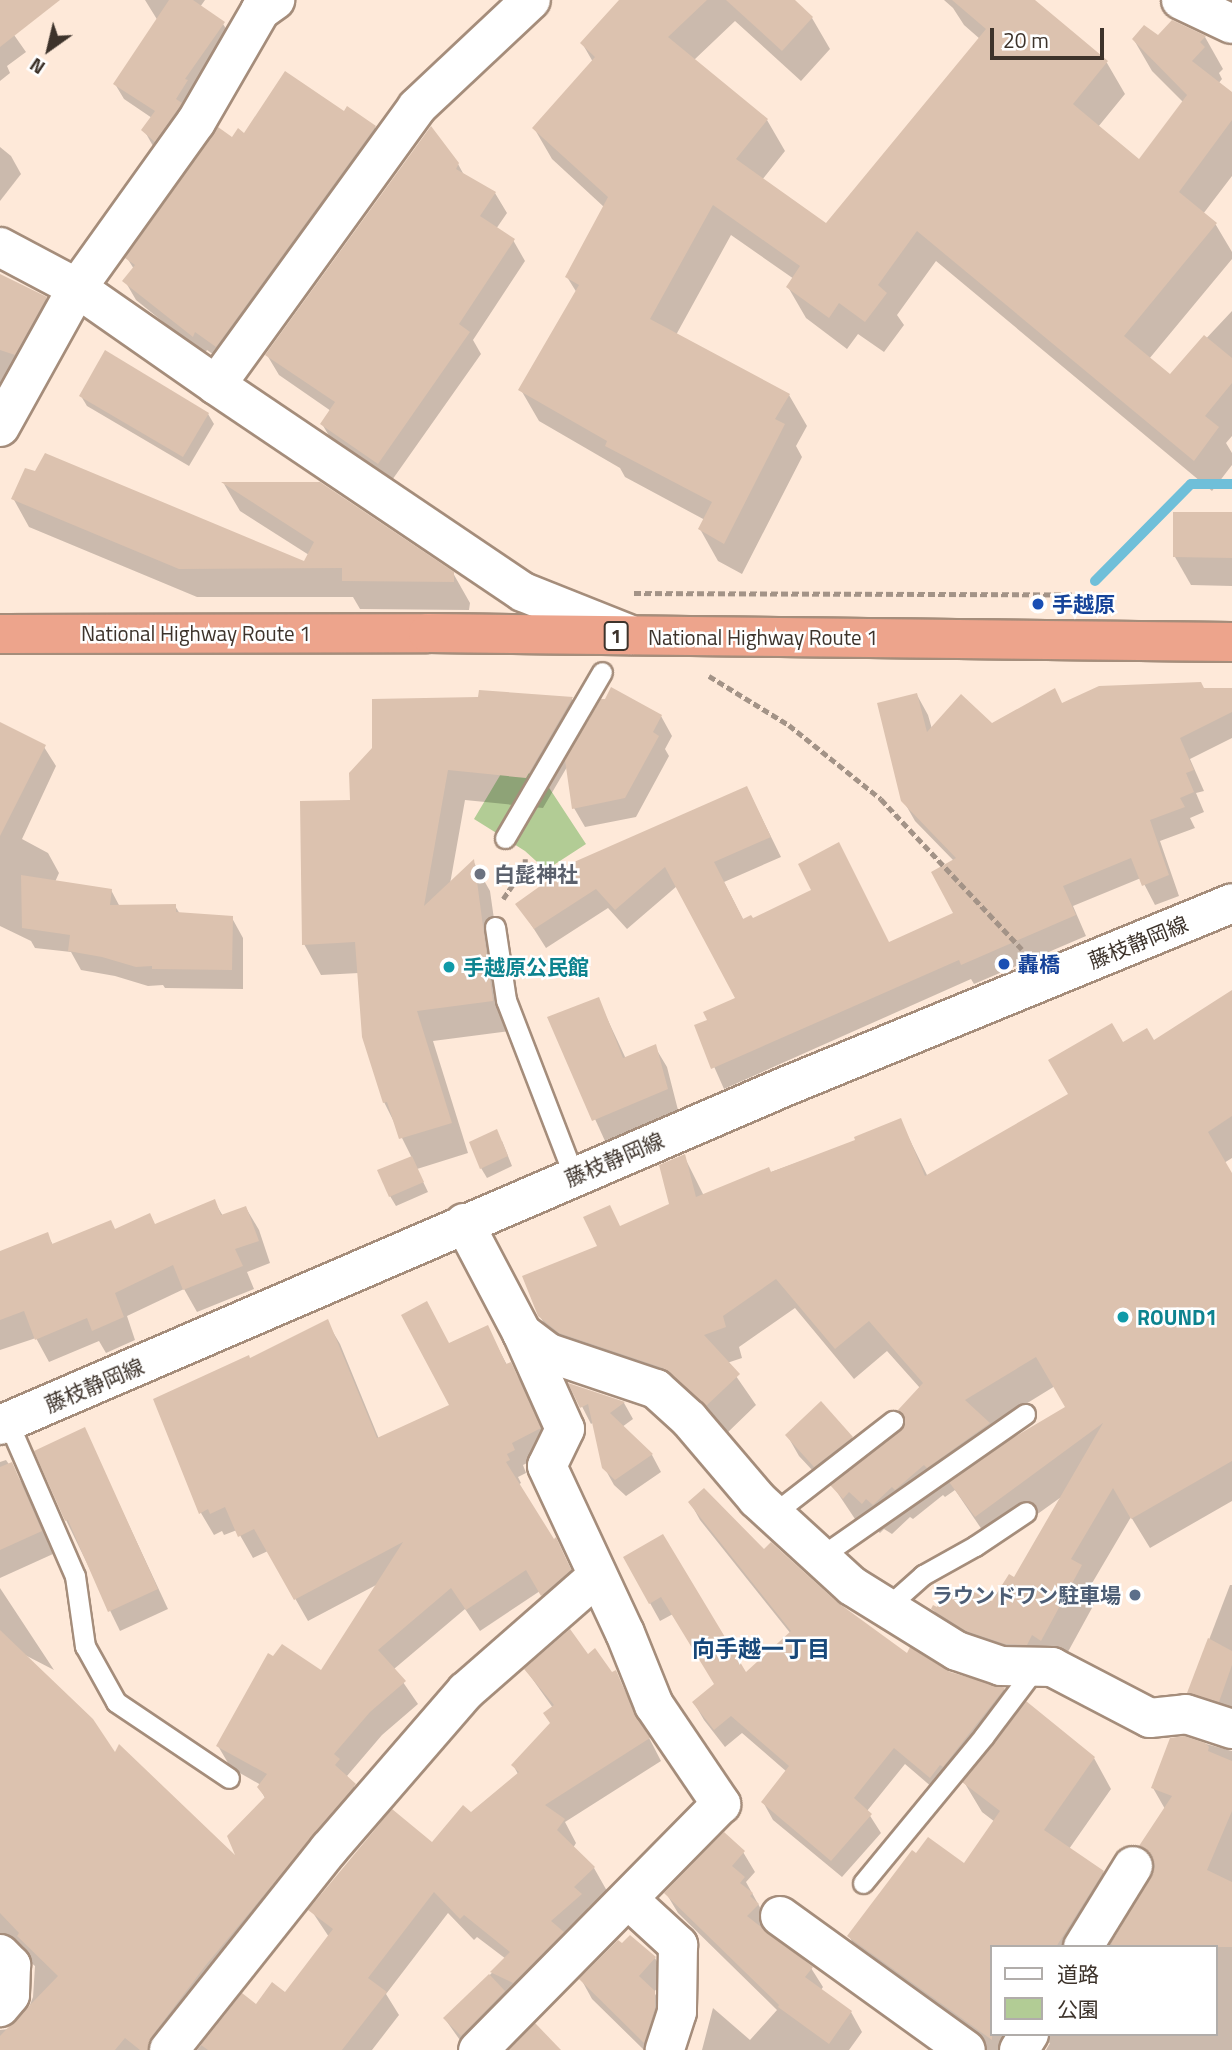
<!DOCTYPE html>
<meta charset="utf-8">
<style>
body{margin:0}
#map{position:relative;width:1232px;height:2050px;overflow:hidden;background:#fee9d9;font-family:"Titillium Web","Noto Sans JP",sans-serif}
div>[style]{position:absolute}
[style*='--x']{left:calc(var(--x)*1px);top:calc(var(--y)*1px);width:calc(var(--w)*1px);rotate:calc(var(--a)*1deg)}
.green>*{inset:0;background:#b2cc95}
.shadow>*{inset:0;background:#0003}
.stream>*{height:10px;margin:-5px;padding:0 5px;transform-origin:5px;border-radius:5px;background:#6fbfd9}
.building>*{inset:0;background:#dcc2af}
.path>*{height:4.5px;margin-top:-2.25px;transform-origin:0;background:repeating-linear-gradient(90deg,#a39387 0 7px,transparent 0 10.5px)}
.roads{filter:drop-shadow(2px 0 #a58d7b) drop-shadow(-2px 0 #a58d7b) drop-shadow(0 2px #a58d7b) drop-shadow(0 -2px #a58d7b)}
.lane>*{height:19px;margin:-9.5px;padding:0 9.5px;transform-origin:9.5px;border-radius:9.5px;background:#fff}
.street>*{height:38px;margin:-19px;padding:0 19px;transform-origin:19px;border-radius:19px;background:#fff}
.secondary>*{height:38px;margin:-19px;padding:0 19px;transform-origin:19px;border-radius:19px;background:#fff}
.highway>*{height:38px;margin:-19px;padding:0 19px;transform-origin:19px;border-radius:19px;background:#eda48c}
.dots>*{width:19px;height:19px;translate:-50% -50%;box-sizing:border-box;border:4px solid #fff;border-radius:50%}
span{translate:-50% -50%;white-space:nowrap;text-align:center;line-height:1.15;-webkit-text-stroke:5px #fff;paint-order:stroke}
.shield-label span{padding:2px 5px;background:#fff;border:2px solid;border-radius:5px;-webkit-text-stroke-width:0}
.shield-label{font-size:19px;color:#3d332b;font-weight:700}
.transit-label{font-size:21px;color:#164399;font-weight:700}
.left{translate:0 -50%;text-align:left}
.street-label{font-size:21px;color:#3d332b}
.worship-label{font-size:21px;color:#5b616d;font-weight:700}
.culture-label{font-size:21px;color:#0d838f;font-weight:700}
.service-label{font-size:21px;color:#4e5e75;font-weight:700}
.right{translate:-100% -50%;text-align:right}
.neighbourhood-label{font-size:23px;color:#18487a;font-weight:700}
.legend{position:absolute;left:990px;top:1945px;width:228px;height:91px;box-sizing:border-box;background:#fff;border:2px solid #b1adaa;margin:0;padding:9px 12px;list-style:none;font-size:21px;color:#3d332b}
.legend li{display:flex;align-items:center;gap:14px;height:35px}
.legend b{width:35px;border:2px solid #b1adaa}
.north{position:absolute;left:14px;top:14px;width:70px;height:70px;-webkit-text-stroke:5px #fff;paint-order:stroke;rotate:214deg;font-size:19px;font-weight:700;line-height:28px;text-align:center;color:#3d332b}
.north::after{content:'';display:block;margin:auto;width:24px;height:32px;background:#3d332b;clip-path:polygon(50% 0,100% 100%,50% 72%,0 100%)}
.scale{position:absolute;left:990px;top:28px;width:114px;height:32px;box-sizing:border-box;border:4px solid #3d332b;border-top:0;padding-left:9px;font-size:21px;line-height:24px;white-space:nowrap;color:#3d332b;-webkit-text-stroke:5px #fff;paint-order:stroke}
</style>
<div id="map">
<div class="green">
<div style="clip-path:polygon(505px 767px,542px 777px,586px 844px,546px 870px,525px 851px,474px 819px)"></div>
</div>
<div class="shadow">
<div style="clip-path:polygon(145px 0,205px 0,200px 7px,223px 24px,233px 39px,164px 156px,153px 146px,144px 130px,152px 118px,124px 99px,115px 84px,158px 21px)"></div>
<div style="clip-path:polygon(621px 0,792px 0,812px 18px,830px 49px,801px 81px,735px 21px,694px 60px,767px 120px,785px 151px,762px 180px,826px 225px,980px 39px,964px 25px,953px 8px,944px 0,1029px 0,1107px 63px,1125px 94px,1098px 127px,1139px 161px,1184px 103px,1152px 71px,1134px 40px,1158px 38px,1172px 22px,1205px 37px,1223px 69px,1219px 73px,1222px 79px,1218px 84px,1232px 95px,1232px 176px,1203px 214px,1216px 225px,1232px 252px,1232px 259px,1149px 359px,1170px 377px,1232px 311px,1232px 436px,1226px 443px,1232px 453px,1232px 465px,1212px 491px,936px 261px,897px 315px,904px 325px,884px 352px,858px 334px,847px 349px,806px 318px,788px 287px,794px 279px,731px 235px,676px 335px,789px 395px,807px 426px,796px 446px,802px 457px,742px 574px,718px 561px,700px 529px,705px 520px,625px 477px,620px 468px,539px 421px,521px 390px,577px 293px,567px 277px,604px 207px,552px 159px,534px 128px,593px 62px,582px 43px)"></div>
<div style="clip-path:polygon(0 15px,26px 52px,7px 66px,10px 73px,0 81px)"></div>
<div style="clip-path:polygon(345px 113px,375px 127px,386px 146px,228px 365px,207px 350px,204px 355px,136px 300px,125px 281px,134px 269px,127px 258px,233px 139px)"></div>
<div style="clip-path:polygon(0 147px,11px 156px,21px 174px,0 201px)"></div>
<div style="clip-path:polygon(458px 164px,464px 175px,495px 193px,507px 213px,496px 229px,513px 240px,525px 261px,473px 340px,481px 354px,390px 483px,334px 444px,322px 424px,331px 411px,279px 375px,267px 355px)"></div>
<div style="clip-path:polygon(0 276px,46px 298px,56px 317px,0 406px)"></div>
<div style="clip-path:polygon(81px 396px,208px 414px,214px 424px,189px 466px,87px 406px)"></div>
<div style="clip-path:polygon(224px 484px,453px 573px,470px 603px,469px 610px,360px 609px,353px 597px,197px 597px,29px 527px,13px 498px,305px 563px,309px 555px,240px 511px)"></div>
<div style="clip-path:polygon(1232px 514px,1232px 586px,1191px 585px,1175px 557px)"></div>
<div style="clip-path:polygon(1203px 690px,1232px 690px,1232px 738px,1190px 759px,1204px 791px,1196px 793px,1204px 812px,1190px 818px,1195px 828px,1160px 841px,1179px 896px,1155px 905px,1141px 878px,1073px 906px,1086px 936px,974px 984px,971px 979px,724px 1089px,696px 1026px,709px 1020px,737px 999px,677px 886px,627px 929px,608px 908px,546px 948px,518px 904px,747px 788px,781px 857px,724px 882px,744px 921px,889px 943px,956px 913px,954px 861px,915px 821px,903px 800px,917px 695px,928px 715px,932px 729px,992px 725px,1063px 705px)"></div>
<div style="clip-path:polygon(480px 692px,572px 699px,587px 725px,661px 716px,672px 736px,665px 749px,669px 756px,636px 817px,585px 827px,574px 808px,567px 767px,543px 808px,465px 800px,450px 884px,473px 861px,490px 891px,510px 1031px,433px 1041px,468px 1153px,417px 1169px,428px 1192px,396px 1206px,390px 1196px,412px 1158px,384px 1102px,359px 973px,321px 975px,304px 944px,352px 802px,479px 699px)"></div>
<div style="clip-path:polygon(0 724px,44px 747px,56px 766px,22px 839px,48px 853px,59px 873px,55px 882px,111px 890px,120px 907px,175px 906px,180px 914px,232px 918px,243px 938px,243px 989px,165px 988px,163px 985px,148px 986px,115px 976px,81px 970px,71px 952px,35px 948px,31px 941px,0 926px)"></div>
<div style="clip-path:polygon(598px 999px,626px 1059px,655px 1047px,667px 1067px,678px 1110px,605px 1141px,549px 1018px)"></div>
<div style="clip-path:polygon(evenodd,1232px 1006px,1232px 1158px,1224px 1163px,1232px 1177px,1232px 1501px,1150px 1548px,1131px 1517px,1091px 1585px,1098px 1597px,1058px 1670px,951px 1640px,933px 1609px,964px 1602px,993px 1603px,1014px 1580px,1064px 1495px,993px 1546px,955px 1490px,945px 1497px,943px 1495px,913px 1519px,910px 1517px,892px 1534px,884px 1529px,880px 1533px,867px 1522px,861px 1528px,831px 1483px,827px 1486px,799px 1456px,787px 1435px,852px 1438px,865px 1461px,902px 1431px,920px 1388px,887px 1351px,854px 1379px,795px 1308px,739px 1347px,742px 1358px,727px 1363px,756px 1405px,725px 1435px,559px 1349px,541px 1318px,599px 1247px,621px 1228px,671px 1205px,684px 1156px,704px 1196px,857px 1141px,900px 1120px,928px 1177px,1070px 1094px,1122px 1045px,1153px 1042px,1232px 1006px,1055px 1386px,1068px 1407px,1002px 1447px,990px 1426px,1055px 1386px)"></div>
<div style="clip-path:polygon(502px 1141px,512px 1166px,487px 1178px,481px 1168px)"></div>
<div style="clip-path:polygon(214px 1201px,223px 1216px,246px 1208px,259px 1230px,270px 1263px,247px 1272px,254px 1289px,197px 1312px,184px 1289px,127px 1316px,135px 1340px,106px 1353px,99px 1341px,49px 1362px,36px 1338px,0 1350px,0 1253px,47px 1234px,53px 1245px,115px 1231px,155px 1226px)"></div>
<div style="clip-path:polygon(327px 1322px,340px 1344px,379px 1439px,451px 1406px,449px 1345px,487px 1327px,507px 1365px,510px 1364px,523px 1386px,552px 1451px,523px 1465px,526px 1473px,518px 1477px,521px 1483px,518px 1485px,553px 1541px,556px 1540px,583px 1593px,555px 1617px,540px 1591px,480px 1631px,465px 1609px,394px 1669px,418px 1704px,382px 1735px,347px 1776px,368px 1808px,171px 2050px,3px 2050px,0 2047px,0 2030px,9px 2029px,28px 2010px,33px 1997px,35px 1966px,21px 1955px,0 1959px,0 1588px,54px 1670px,25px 1655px,116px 1755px,240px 1862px,265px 1798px,259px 1787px,261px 1785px,231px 1768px,218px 1746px,321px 1672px,378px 1584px,308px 1621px,268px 1551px,253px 1558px,237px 1530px,224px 1535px,222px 1531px,214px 1535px,201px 1513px,155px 1399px,250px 1360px)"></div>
<div style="clip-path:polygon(571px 1385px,624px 1403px,633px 1419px,622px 1427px,652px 1455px,661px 1472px,626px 1496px,614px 1485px,604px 1467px,594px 1422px,591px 1424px)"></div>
<div style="clip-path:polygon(84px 1429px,168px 1609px,120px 1631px,66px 1520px)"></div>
<div style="clip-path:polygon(6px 1460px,24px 1486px,53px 1554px,0 1578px,0 1462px)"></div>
<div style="clip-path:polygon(690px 1502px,907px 1655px,949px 1673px,1004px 1689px,1014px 1707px,940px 1794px,905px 1764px,867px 1811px,881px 1833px,842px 1877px,773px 1820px,763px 1802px,787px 1772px,742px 1733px,725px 1747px,704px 1720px,694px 1703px,716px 1685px,673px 1614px,660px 1621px,625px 1558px,745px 1675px,791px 1634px,700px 1520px)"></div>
<div style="clip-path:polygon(1230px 1585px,1232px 1585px,1232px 1732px,1207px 1723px,1189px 1692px)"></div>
<div style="clip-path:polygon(588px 1656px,611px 1674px,615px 1672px,661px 1761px,565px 1822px,576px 1843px,573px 1848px,594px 1868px,607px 1891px,588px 1908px,594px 1918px,467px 2050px,445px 2019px,506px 1959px,477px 1937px,474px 1940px,448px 1913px,386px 1994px,399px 2015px,372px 2050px,197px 2050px,242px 1996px,256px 2007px,285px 1994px,329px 1937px,311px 1910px,433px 1844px,518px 1774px,513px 1765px,551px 1723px,553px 1708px,526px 1670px)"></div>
<div style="clip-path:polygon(1184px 1738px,1232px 1751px,1232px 2050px,1046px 2050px,1050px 2043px,1047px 2042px,1031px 2050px,979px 2050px,866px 1966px,849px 1936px,964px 1866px,995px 1822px,982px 1812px,964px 1782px,1094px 1758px,1111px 1789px,1069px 1849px,1103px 1872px,1121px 1902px,1095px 1947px,992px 1947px,992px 2034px,1216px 2034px,1216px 1947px,1108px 1947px,1154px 1878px,1155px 1871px,1141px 1846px,1165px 1809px,1153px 1788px)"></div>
<div style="clip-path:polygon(743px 1852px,755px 1872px,746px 1882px,769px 1924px,763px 1931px,811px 1968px,823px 1987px,821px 1990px,851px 2012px,862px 2032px,849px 2050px,702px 2050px,713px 2008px,750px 2040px,777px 2010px,678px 1913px,666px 1893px)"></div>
<div style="clip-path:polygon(655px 1958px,666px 1978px,654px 1992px,666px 2013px,659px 2050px,644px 2050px,592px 1999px,581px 1979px)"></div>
</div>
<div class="stream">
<div style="--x:1095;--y:581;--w:136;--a:-45.3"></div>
<div style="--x:1191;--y:484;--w:41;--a:0"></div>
</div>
<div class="building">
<div style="clip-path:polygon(0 0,60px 0,0 47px)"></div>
<div style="clip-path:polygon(169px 0,193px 0,225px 22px,185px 79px,188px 80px,176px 99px,182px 103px,155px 142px,141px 130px,155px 111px,113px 84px)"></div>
<div style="clip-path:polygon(619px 0,707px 0,668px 37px,768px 119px,736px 159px,826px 223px,986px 29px,952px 0,1035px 0,1108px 61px,1073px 104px,1139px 159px,1187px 95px,1132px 39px,1144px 25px,1158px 35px,1172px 20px,1206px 36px,1200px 42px,1205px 47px,1192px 61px,1232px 92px,1232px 120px,1179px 192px,1217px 223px,1124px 336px,1170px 374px,1204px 335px,1232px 358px,1232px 383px,1205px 416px,1219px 427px,1194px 461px,917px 231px,878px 285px,887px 293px,865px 322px,839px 303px,829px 318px,786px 287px,800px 266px,713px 205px,650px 319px,790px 394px,775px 419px,785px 424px,724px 544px,698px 529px,712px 502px,605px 446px,607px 441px,518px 390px,579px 285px,565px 277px,608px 197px,532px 128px,595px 57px,580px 43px)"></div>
<div style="clip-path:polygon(726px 0,795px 0,813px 17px,782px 51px)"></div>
<div style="clip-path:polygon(285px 71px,344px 111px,347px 106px,376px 126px,216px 347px,195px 332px,193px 337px,122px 281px,135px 265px,125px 258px,218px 127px,232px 137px,238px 128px,244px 133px)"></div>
<div style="clip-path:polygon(431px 126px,459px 163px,456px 169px,496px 192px,480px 216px,515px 239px,459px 324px,470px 332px,378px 464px,320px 424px,335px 402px,265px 355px)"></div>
<div style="clip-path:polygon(0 274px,47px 297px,15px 355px,0 350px)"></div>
<div style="clip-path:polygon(105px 350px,209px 413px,183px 457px,79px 396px)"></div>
<div style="clip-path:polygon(45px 453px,304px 561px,314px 542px,221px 482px,320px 482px,454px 572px,454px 582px,342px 581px,342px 568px,179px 569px,11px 499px,25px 468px,35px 471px)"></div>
<div style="clip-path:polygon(1173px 512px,1232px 512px,1232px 558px,1173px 557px)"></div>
<div style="clip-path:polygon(1201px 682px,1204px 688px,1232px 688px,1232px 712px,1180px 738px,1194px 770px,1186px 773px,1194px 792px,1180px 798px,1185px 807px,1150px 820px,1169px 875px,1142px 886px,1131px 858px,1063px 886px,1076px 915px,961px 965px,959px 960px,711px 1069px,694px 1025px,707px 1020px,703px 1012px,735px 998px,665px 867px,615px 910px,596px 889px,534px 929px,515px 904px,574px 862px,747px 786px,771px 837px,714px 862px,743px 919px,751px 915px,753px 918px,811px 890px,798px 864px,839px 842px,889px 942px,953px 913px,931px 872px,956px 858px,901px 801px,877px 703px,917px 693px,927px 732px,961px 694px,992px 723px,1055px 688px,1062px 703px,1099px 686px)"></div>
<div style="clip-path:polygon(611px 687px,662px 715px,653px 732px,659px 736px,625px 798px,572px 809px,565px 760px,601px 699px,605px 699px)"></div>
<div style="clip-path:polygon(479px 690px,573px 697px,526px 778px,448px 770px,424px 906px,474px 859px,493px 1001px,417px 1011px,452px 1123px,399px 1139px,387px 1102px,383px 1103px,362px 1037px,355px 942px,302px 945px,300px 801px,350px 800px,349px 773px,372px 748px,372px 699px,478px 697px)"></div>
<div style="clip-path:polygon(0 722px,46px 745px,0 836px)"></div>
<div style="clip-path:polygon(21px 875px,112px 889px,110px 905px,176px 904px,176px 912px,233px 916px,232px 970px,152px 969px,152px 966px,136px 967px,102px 957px,68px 951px,70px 935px,22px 928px)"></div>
<div style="clip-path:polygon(1232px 990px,1232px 1116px,1208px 1132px,1232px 1173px,1232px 1461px,1131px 1519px,1113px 1488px,1071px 1559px,1082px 1565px,1041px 1641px,1032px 1635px,1027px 1645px,1005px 1644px,966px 1631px,931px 1609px,933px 1605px,937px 1607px,946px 1591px,964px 1600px,970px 1590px,992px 1601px,1009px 1574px,1014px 1577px,1103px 1423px,975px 1517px,949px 1482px,1009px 1440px,1065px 1407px,1036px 1357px,965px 1400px,990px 1423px,927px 1468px,924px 1465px,895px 1490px,892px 1487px,873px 1505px,866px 1499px,862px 1504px,849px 1492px,843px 1499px,830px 1485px,901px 1430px,905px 1419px,898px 1410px,923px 1383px,869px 1321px,835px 1349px,776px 1279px,723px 1316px,726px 1327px,704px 1335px,740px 1374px,706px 1406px,663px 1368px,559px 1333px,538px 1316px,522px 1276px,597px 1246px,583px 1217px,610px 1205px,620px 1226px,669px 1204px,659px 1165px,685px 1154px,696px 1197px,769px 1167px,771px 1172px,855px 1140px,854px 1137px,901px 1118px,925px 1176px,1068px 1094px,1048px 1060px,1112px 1023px,1123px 1042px,1147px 1028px,1154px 1040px)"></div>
<div style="clip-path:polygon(599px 997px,623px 1058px,656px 1044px,668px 1089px,592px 1121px,547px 1017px)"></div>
<div style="clip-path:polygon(497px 1129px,508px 1156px,480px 1169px,469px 1142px)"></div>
<div style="clip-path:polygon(412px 1156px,424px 1182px,389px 1197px,377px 1170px)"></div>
<div style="clip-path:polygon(215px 1199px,221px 1215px,246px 1206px,259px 1241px,235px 1249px,243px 1266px,183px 1290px,173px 1265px,115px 1293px,124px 1317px,92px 1331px,87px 1318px,35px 1340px,24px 1311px,0 1320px,0 1251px,48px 1232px,52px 1244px,111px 1220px,115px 1229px,150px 1213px,155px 1224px)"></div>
<div style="clip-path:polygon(427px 1301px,449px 1343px,488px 1325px,506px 1364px,511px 1362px,541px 1428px,512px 1443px,515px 1450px,507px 1454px,510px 1460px,506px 1462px,554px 1539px,556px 1537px,571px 1570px,541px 1596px,526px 1570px,466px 1610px,451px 1588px,378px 1650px,406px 1681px,370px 1712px,334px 1754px,340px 1759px,335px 1765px,356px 1784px,206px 1965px,152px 2036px,148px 2050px,140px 2050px,125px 2038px,115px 2050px,0 2050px,0 2036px,58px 1976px,17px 1936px,19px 1933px,0 1913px,0 1630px,93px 1719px,115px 1752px,119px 1744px,235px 1855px,227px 1836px,265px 1797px,257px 1787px,267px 1774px,216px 1746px,268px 1653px,273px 1656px,282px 1644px,321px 1670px,403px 1542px,294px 1600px,254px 1529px,238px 1537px,225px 1507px,210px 1514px,208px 1509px,199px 1514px,153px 1399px,249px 1355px,250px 1358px,328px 1319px,377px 1438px,449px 1405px,401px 1315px)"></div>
<div style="clip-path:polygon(568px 1383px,625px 1402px,610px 1413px,653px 1454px,615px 1480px,602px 1468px,588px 1404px,580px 1408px)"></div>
<div style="clip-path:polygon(821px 1401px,853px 1437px,814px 1467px,785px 1435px)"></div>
<div style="clip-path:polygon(85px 1427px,158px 1589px,108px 1612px,68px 1520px,65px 1521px,34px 1451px)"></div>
<div style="clip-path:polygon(12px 1462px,42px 1531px,0 1550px,0 1467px)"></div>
<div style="clip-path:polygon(704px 1488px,764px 1549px,771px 1542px,837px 1602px,907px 1653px,910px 1647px,950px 1672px,1005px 1688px,943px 1767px,940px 1765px,930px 1778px,894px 1748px,854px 1798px,872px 1814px,831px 1861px,761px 1802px,789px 1766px,731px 1716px,714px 1730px,692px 1702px,714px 1684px,661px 1597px,649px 1604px,623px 1557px,663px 1534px,746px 1672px,791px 1631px,688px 1502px)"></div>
<div style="clip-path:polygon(570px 1629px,588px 1654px,595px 1648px,612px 1672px,616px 1670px,634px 1713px,650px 1738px,545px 1805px,565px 1819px,557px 1830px,595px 1867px,574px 1887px,582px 1894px,551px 1921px,564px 1932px,513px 1983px,490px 1972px,510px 1952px,464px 1915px,460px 1919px,434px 1892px,368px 1978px,387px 1992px,342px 2050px,208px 2050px,201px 2045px,242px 1993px,256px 2004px,272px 1982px,285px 1992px,333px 1929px,308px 1910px,392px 1809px,432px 1842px,463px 1805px,471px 1812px,519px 1772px,511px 1765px,550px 1723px,543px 1713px,554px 1705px,524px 1669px)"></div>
<div style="clip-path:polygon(1208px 1638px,1232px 1651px,1232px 1665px,1219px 1702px,1187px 1693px)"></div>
<div style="clip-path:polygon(1026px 1701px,1095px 1757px,1044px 1830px,1104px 1871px,1056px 1947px,992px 1947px,992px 2040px,847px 1936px,912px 1850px,916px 1853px,928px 1837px,964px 1863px,1000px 1811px,962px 1782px)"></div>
<div style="clip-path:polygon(1184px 1736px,1205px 1743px,1209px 1747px,1208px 1751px,1232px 1761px,1232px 1811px,1207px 1870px,1232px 1882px,1232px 1947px,1115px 1947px,1111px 1944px,1155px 1867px,1152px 1855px,1139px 1846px,1172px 1796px,1151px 1788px,1170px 1738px)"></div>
<div style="clip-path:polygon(724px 1832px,745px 1851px,732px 1866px,745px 1877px,740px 1883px,753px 1893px,750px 1896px,759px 1904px,747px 1916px,813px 1967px,805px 1977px,852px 2011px,829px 2044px,778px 2007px,779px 2005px,664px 1893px)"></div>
<div style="clip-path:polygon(630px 1935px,656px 1957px,639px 1976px,655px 1991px,655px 2008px,644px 2043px,579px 1979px,618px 1940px,622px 1943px)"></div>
<div style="clip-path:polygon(489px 1974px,505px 1991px,461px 2036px,443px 2018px)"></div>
<div style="clip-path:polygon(535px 2023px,561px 2050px,509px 2050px)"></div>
</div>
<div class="path">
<div style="--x:634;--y:593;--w:469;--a:0.2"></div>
<div style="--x:709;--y:676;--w:94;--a:31.5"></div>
<div style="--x:789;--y:725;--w:118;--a:38.8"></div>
<div style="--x:881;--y:799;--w:206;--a:46.8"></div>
<div style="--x:503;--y:899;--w:40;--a:-56"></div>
<div style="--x:525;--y:866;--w:7;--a:-90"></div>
</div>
<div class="roads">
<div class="lane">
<div style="--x:505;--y:838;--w:192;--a:-59.7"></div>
<div style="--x:495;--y:927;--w:74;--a:81.4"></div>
<div style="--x:506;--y:1000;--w:189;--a:68.9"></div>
<div style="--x:8;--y:1422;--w:168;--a:66.5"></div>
<div style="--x:75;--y:1576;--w:71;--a:81.9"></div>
<div style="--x:85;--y:1646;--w:64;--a:61"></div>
<div style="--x:116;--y:1702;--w:136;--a:33.9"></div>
<div style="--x:773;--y:1514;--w:152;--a:-37.8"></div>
<div style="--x:820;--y:1557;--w:250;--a:-34.9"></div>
<div style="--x:886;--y:1608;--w:50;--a:-41.7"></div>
<div style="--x:923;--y:1575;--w:60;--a:-29.1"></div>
<div style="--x:975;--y:1546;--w:61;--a:-33.7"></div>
<div style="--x:863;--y:1883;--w:190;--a:-50.5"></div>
<div style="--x:984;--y:1736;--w:86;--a:-53"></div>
</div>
<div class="street">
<div style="--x:1181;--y:0;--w:56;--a:25.2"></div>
<div style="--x:0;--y:247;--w:87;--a:28"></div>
<div style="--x:77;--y:288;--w:169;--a:34.9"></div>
<div style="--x:216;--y:385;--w:343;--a:-54.1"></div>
<div style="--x:417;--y:107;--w:156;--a:-43.2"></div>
<div style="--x:216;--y:385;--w:370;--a:34"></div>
<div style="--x:523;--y:592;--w:116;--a:21.7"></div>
<div style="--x:0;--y:427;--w:159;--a:-61"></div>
<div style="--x:77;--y:288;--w:204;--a:-54.4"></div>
<div style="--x:196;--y:122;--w:128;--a:-60"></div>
<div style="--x:260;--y:11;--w:19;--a:-36"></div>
<div style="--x:464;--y:1223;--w:124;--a:62.2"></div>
<div style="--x:522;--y:1333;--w:105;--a:65.9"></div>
<div style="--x:565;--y:1429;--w:41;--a:115.9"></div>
<div style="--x:547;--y:1466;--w:184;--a:65"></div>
<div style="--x:625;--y:1633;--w:78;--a:68.1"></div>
<div style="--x:654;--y:1705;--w:120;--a:55.9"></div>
<div style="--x:721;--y:1804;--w:346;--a:134.6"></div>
<div style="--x:522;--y:1333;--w:34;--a:37"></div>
<div style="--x:549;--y:1353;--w:113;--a:18.6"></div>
<div style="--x:656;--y:1389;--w:45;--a:42.3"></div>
<div style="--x:689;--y:1419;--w:105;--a:49.6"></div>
<div style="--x:757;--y:1499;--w:129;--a:42.5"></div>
<div style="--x:852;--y:1586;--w:123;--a:31.8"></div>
<div style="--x:957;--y:1651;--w:46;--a:18.8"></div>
<div style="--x:1001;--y:1666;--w:51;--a:1.1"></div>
<div style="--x:1052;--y:1667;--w:110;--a:27.5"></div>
<div style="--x:1150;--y:1718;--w:36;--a:-6"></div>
<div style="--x:1186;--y:1714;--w:48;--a:18.1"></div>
<div style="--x:629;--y:1900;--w:67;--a:42.6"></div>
<div style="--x:678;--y:1945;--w:67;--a:90.9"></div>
<div style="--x:677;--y:2012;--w:40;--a:108"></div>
<div style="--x:780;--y:1916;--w:229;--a:35.8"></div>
<div style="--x:1083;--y:1947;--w:95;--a:-58.3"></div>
<div style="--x:0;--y:1954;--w:16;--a:45"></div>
<div style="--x:11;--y:1965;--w:30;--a:92"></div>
<div style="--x:10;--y:1995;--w:16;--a:130"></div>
<div style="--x:169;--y:2050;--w:257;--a:-51.5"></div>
<div style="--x:329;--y:1849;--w:209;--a:-49.1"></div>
<div style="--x:466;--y:1691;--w:173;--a:-41.2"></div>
<div style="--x:1019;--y:2050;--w:19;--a:-58"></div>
</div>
<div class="secondary">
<div style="--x:0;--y:1425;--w:854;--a:-23.32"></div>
<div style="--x:784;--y:1087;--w:484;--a:-22.3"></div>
</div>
<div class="highway">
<div style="--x:0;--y:634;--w:428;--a:-0.1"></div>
<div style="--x:428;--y:633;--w:804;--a:0.64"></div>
</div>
</div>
<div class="dots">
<div style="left:1038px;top:604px;background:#1a4fb4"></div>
<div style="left:480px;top:874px;background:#6b7280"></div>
<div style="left:1004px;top:964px;background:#1a4fb4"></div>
<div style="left:449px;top:967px;background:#0f9aa8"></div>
<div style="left:1123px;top:1317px;background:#0f9aa8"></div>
<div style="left:1135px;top:1595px;background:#5c6f8a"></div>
</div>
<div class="shield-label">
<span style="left:616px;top:636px">1</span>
</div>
<div class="transit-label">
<span class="left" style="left:1052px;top:604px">手越原</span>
<span class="left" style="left:1018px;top:964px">轟橋</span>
</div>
<div class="street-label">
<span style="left:196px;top:633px">National Highway Route 1</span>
<span style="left:763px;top:637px">National Highway Route 1</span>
<span style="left:1138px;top:942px;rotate:-22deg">藤枝静岡線</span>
<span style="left:614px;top:1159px;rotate:-23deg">藤枝静岡線</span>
<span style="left:94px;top:1385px;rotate:-23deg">藤枝静岡線</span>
</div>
<div class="worship-label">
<span class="left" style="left:494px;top:874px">白髭神社</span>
</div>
<div class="culture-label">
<span class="left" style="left:463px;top:967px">手越原公民館</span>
<span class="left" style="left:1137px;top:1317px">ROUND1</span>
</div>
<div class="service-label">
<span class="right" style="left:1121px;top:1595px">ラウンドワン駐車場</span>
</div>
<div class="neighbourhood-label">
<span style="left:761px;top:1649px">向手越一丁目</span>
</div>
<ul class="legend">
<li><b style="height:9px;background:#fff"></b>道路</li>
<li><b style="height:19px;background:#b2cc95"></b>公園</li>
</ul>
<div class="north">N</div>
<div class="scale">20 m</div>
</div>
